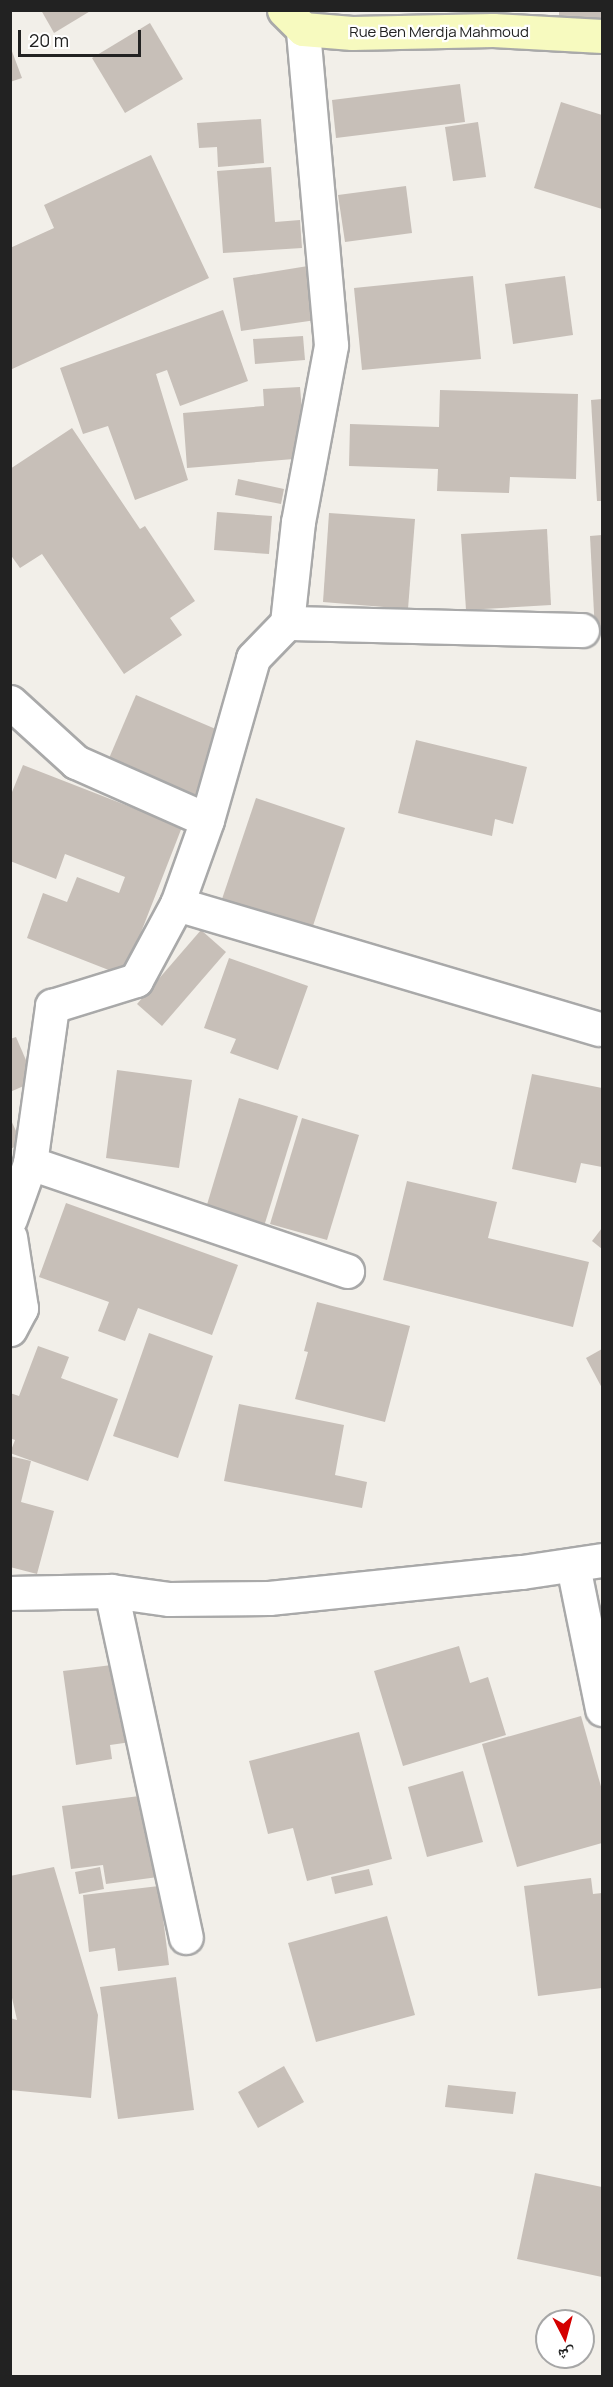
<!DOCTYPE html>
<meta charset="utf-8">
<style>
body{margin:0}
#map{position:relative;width:613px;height:2387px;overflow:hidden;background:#f2efe9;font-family:Manrope,"Noto Naskh Arabic",sans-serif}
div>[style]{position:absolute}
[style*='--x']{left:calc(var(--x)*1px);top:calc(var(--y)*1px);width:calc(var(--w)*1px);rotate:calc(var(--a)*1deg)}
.building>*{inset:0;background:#c7bfb8}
.roads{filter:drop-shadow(2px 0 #a9a9a9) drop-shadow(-2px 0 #a9a9a9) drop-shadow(0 2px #a9a9a9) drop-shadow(0 -2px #a9a9a9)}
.street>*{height:33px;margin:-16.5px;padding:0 16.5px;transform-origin:16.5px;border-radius:16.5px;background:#fff}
.secondary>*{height:33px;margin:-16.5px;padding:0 16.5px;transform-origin:16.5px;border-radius:16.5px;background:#f7fabf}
span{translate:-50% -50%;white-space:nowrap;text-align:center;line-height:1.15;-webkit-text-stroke:4.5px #fff;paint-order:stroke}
.street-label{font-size:15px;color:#222}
.frame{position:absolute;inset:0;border:12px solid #222;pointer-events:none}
.north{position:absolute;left:535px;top:2309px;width:60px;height:60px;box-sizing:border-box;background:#fff;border:2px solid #a7a7a7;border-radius:50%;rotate:174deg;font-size:16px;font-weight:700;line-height:24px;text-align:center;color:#222}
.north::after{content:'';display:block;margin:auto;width:21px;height:27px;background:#d40000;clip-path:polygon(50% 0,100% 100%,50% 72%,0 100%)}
.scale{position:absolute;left:18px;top:30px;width:123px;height:27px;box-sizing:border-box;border:3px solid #222;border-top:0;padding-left:8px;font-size:18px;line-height:21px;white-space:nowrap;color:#222;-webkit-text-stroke:4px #fff;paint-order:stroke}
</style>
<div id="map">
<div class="building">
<div style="clip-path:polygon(41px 10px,92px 10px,54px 33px)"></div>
<div style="clip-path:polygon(559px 10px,602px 10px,602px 38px,559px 37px)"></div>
<div style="clip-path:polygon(150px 23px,183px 79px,125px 113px,92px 58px)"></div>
<div style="clip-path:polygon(10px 46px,22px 78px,10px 82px)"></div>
<div style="clip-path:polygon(460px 84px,465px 122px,336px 138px,332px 100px)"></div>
<div style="clip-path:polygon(561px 102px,602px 115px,602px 209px,534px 188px)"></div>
<div style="clip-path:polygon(261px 119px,264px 163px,218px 167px,217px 147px,199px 148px,197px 123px)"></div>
<div style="clip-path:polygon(478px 122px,486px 177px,453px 181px,445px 127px)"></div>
<div style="clip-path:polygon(151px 155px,209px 278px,10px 370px,10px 248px,54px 228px,44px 205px)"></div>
<div style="clip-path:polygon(271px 167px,275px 222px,300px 220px,302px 248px,223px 253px,217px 171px)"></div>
<div style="clip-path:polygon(406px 186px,412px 233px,345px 242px,338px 195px)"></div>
<div style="clip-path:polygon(308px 266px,316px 320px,241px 331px,233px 278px)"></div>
<div style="clip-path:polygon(473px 276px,481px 359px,362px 370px,354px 288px)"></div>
<div style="clip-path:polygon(565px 276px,573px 335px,513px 344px,505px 284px)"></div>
<div style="clip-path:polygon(223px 310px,248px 381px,180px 406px,167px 370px,156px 374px,188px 480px,135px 500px,108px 426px,83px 434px,60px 368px)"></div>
<div style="clip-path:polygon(303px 336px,305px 360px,255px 364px,253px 339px)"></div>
<div style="clip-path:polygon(300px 387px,306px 458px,187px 468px,183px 413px,264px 406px,263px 389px)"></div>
<div style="clip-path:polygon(440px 390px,578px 394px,576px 479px,510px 477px,509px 493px,437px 491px,438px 469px,349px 466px,350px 424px,439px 427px)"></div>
<div style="clip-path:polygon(602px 399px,602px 501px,597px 501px,591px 400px)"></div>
<div style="clip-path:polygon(72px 428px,140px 529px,145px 526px,195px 601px,170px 618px,182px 635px,124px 674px,42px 554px,20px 568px,10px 554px,10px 469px)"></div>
<div style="clip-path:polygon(238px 479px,284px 489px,281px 504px,235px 495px)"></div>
<div style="clip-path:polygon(217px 512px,272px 516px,269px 554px,214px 550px)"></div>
<div style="clip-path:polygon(329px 513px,415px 519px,408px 609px,323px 602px)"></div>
<div style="clip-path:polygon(547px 529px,551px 605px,466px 610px,461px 534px)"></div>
<div style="clip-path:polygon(602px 535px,602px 632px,595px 632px,590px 536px)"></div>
<div style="clip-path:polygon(136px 695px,225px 733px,197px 800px,107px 763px)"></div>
<div style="clip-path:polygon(416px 740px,527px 767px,513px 824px,495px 819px,492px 836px,398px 813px)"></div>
<div style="clip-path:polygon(23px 765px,182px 827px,124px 976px,27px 938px,43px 893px,67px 902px,77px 877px,119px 893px,125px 877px,65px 854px,56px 879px,10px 861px,10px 797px)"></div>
<div style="clip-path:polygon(256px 798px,345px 828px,311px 932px,221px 902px)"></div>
<div style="clip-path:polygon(201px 930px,226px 952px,162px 1026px,137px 1004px)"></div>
<div style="clip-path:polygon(229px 958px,308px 986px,278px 1070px,230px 1053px,236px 1039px,204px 1028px)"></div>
<div style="clip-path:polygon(16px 1037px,35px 1081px,10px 1092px,10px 1039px)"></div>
<div style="clip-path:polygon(117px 1070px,192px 1080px,179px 1168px,106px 1158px)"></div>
<div style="clip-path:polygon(532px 1074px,602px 1088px,602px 1167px,581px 1163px,576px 1183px,512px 1169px)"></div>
<div style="clip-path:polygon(239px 1098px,298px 1116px,261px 1236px,203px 1218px)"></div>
<div style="clip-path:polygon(10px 1118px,22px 1144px,10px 1149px)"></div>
<div style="clip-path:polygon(302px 1118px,359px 1135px,327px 1240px,270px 1224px)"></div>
<div style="clip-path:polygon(407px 1181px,497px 1202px,488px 1238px,589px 1262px,573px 1327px,383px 1280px)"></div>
<div style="clip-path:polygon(66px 1203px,238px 1265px,212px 1335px,138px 1308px,125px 1341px,98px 1331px,109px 1302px,39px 1277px)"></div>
<div style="clip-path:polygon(602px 1228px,602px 1249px,592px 1241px)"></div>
<div style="clip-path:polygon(317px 1302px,410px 1326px,385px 1422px,295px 1399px,308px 1352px,304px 1351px)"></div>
<div style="clip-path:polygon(149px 1333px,213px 1356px,178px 1458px,113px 1436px)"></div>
<div style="clip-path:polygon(38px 1346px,69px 1357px,61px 1378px,118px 1399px,88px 1481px,10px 1453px,15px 1440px,10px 1438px,10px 1393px,19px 1396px)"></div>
<div style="clip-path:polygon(602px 1349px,602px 1388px,586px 1358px)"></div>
<div style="clip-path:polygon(239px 1404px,344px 1425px,335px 1475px,367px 1482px,362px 1508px,224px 1481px)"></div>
<div style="clip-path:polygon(10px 1456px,31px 1461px,21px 1502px,54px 1511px,37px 1574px,10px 1567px)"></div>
<div style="clip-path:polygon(459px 1646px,470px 1683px,488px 1677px,506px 1735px,403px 1766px,374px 1671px)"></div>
<div style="clip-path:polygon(120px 1664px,131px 1742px,110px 1745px,112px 1759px,76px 1765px,63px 1671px)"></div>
<div style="clip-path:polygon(581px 1716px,602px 1790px,602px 1843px,517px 1867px,482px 1744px)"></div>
<div style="clip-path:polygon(359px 1732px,392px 1859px,307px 1881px,293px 1828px,268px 1834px,249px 1761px)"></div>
<div style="clip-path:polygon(463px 1771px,483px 1842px,427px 1857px,408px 1787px)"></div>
<div style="clip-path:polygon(147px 1795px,158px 1877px,106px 1884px,103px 1865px,71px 1869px,62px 1806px)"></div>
<div style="clip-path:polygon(54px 1867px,98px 2015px,91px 2098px,10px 2090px,10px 2018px,17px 2020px,10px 1989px,10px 1876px)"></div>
<div style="clip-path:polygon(100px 1867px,104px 1889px,79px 1894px,75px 1872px)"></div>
<div style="clip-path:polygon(369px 1869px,373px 1885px,335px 1894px,331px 1877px)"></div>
<div style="clip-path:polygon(591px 1878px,593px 1894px,602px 1893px,602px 1988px,538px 1996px,524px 1886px)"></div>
<div style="clip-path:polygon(159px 1886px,169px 1965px,118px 1971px,115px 1948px,89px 1952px,83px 1895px)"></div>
<div style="clip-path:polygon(387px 1916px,415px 2015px,316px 2042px,288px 1943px)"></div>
<div style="clip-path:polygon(176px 1977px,194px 2110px,118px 2119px,100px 1987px)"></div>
<div style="clip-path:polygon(284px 2066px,304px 2102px,258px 2128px,238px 2092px)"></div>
<div style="clip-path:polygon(448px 2085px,516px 2092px,513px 2114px,445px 2107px)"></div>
<div style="clip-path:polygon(535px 2173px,602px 2187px,602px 2277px,517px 2259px)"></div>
</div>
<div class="roads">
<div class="street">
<div style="--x:287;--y:623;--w:295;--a:1.4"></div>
<div style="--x:10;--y:702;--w:89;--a:42.3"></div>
<div style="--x:76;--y:762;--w:143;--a:23.9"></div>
<div style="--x:177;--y:904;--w:440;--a:16.5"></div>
<div style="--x:30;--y:1163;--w:335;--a:18.8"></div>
<div style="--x:10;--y:1219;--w:59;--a:-70.3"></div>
<div style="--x:30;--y:1163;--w:159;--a:-82"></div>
<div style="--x:52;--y:1006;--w:88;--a:-17.2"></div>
<div style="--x:136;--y:980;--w:86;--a:-61.7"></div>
<div style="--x:177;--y:904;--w:89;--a:-70.3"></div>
<div style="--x:207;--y:820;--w:168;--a:-74.1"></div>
<div style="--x:253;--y:658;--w:49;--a:-45.8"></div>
<div style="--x:287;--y:623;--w:102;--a:-83.8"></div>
<div style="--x:298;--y:522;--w:180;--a:-79.4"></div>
<div style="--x:331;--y:345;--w:317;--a:-95.1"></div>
<div style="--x:10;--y:1237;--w:72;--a:81.2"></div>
<div style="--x:21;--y:1308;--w:24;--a:118"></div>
<div style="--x:573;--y:1566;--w:146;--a:78.5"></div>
<div style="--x:111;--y:1591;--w:354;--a:77.8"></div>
<div style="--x:10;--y:1593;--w:101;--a:-1.1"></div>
<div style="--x:111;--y:1591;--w:59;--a:7.9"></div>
<div style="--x:169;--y:1599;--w:100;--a:-0.6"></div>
<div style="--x:269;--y:1598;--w:254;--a:-5.9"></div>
<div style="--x:522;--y:1572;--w:81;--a:-8.5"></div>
</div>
<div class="secondary">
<div style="--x:284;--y:10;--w:27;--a:45"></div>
<div style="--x:303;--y:29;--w:49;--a:4.7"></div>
<div style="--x:352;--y:33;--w:141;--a:-1.2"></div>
<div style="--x:493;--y:30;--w:109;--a:3.2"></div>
</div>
</div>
<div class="street-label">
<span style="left:439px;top:32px">Rue Ben Merdja Mahmoud</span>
</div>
<div class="frame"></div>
<div class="north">ش</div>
<div class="scale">20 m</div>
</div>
